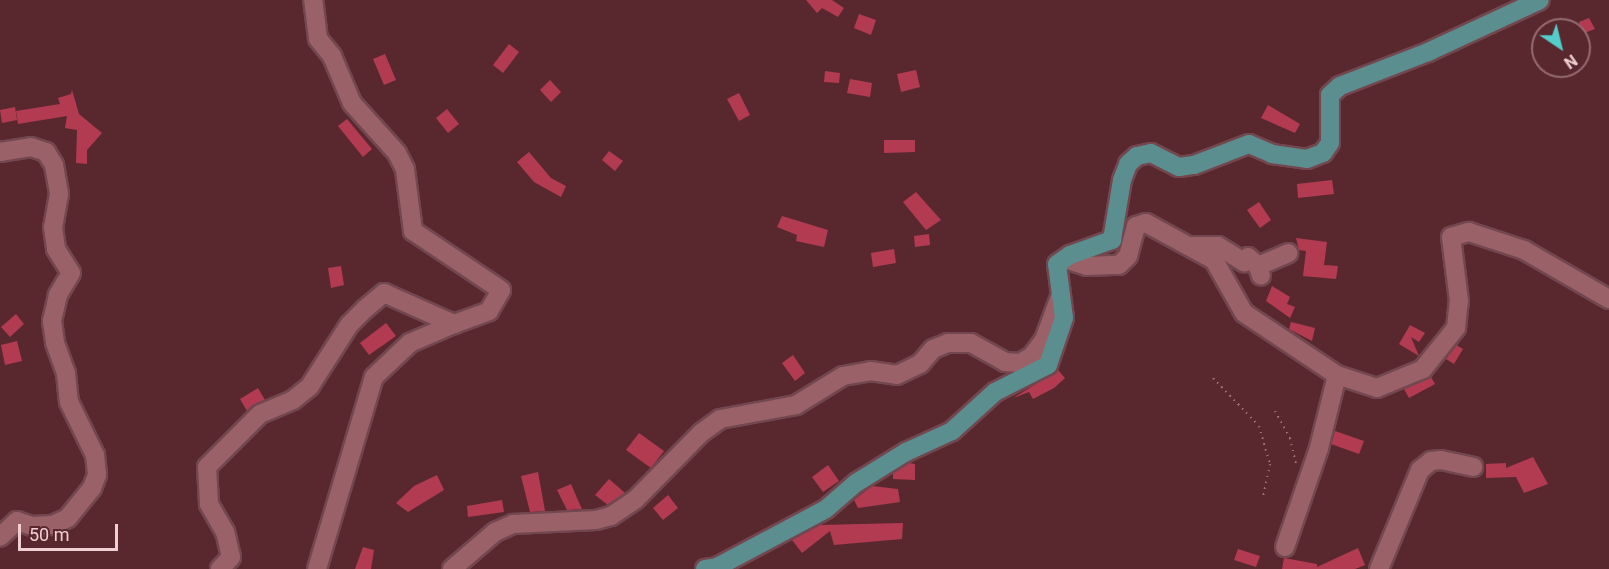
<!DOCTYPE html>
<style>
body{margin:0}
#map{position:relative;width:1609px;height:569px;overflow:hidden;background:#59282f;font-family:Roboto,sans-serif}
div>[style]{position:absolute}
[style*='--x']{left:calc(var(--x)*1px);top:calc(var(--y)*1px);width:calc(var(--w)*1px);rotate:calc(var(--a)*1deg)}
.building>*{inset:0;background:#b23b52}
.path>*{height:2px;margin-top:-1px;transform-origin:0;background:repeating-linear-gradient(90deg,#9b7176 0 1.5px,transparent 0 6px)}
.roads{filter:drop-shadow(2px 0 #72474f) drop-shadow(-2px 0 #72474f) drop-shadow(0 2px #72474f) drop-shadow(0 -2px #72474f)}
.minor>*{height:18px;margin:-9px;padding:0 9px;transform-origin:9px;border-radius:9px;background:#9a6268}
.major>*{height:18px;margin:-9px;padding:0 9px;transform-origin:9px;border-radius:9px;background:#5b8e8e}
span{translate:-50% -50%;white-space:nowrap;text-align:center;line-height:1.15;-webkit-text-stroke:4.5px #59282f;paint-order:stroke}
.north{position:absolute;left:1531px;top:18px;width:60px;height:60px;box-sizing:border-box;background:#59282f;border:2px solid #956b70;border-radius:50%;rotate:145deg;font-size:16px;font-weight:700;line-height:24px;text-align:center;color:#efcfd1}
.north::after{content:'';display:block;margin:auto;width:21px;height:27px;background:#53cdca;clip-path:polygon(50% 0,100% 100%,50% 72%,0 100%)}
.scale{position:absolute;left:18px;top:524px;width:100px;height:27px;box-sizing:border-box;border:3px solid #efcfd1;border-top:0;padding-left:8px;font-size:18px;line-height:21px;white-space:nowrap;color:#efcfd1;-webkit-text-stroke:4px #59282f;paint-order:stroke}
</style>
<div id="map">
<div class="building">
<div style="clip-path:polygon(806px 0,832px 0,844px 8px,838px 17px,822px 8px,817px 13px)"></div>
<div style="clip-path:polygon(859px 14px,876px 20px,871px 35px,854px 28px)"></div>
<div style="clip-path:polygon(1589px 18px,1595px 29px,1579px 35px,1579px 22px)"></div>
<div style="clip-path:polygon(509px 44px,519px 52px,503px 73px,493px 65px)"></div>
<div style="clip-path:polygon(385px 54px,396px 80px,384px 85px,373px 59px)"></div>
<div style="clip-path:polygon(916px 70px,920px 87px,901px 92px,897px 74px)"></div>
<div style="clip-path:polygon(825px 71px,840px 73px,839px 83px,824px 82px)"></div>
<div style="clip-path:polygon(850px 79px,872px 83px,870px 97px,847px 93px)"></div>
<div style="clip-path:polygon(550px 80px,561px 92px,551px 102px,540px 90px)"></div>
<div style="clip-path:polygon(72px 90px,79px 114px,102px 133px,87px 150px,87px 164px,76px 163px,77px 130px,65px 128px,67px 116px,18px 124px,16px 111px,60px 104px,58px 98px,71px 94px)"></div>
<div style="clip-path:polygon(739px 93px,750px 115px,739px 121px,727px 99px)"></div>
<div style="clip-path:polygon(1268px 105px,1300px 124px,1295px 133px,1261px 118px)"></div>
<div style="clip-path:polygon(15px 107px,17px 120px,2px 123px,0 110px)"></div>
<div style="clip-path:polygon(447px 109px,459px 124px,448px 133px,436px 118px)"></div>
<div style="clip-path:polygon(347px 119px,372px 149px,363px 157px,338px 126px)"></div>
<div style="clip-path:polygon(884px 140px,915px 140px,915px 152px,884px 153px)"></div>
<div style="clip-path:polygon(609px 151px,623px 161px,615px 171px,602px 160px)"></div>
<div style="clip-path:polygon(529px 152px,551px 178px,566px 186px,561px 197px,534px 182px,517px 162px)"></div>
<div style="clip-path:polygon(1332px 180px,1334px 194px,1298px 198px,1297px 184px)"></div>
<div style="clip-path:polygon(916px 192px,941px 220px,926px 230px,903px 202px)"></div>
<div style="clip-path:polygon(1259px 202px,1271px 220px,1260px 228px,1247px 210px)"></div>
<div style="clip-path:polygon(782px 216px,828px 230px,824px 247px,796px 241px,797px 235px,777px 227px)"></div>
<div style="clip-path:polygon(929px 234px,930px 245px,915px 247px,914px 236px)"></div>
<div style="clip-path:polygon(1296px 238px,1327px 242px,1324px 265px,1338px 266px,1336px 279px,1303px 276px,1306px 251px,1299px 250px)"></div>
<div style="clip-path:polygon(894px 249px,896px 263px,873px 267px,871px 253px)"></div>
<div style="clip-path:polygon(341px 266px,344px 285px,331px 288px,328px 268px)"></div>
<div style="clip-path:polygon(1272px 286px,1290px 297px,1287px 304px,1295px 307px,1290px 318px,1266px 301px)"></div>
<div style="clip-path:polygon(16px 314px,24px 324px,10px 337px,1px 327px)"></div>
<div style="clip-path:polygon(1291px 322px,1315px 328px,1312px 341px,1289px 329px)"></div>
<div style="clip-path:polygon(386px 323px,396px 336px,369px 355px,360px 343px)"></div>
<div style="clip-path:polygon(1410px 325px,1425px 333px,1419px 342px,1411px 337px,1419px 356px,1399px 344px)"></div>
<div style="clip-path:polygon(17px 341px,22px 361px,5px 365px,1px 345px)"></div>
<div style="clip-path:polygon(1456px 345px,1463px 349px,1454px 364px,1446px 359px)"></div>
<div style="clip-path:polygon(793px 355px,805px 373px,795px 381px,782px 363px)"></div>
<div style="clip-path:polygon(1058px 370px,1065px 378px,1054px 388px,1033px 399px,1029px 392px,1013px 398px)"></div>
<div style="clip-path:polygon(1431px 377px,1435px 384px,1409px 398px,1404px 389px)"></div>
<div style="clip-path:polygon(258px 388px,265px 400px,247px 411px,240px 399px)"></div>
<div style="clip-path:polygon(1335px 431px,1364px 441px,1359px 454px,1331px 444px)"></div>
<div style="clip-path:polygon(639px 433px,664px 451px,651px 468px,626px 450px)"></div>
<div style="clip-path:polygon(1533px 457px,1548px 484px,1524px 493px,1516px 477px,1486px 478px,1486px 464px,1506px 463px,1506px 468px)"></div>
<div style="clip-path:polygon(909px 463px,915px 464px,915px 480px,893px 479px,893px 473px)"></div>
<div style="clip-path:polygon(828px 465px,839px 481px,823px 492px,812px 477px)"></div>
<div style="clip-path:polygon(538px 472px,545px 511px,530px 512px,521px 476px)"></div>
<div style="clip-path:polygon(437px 475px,444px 490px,408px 512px,396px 503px,414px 486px)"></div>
<div style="clip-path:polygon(609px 479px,625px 493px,608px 505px,595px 495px)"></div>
<div style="clip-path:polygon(571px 484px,577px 498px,582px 509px,567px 510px,557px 490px)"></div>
<div style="clip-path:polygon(872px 486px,898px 489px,900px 502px,858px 508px,854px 500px)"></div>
<div style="clip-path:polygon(668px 495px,678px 508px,663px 520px,653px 508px)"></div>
<div style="clip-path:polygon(502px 500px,504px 512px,468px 517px,467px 506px)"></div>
<div style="clip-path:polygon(903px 523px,902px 539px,834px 545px,830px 531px,802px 553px,792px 540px,820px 525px)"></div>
<div style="clip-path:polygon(363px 547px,374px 550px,371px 569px,355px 569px)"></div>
<div style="clip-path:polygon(1358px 548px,1365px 565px,1355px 569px,1282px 569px,1284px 558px,1317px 564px,1317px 567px)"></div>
<div style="clip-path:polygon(1238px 549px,1260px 556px,1256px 567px,1234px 560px)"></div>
</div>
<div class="path">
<div style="--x:1213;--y:378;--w:66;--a:46.2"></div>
<div style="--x:1259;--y:426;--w:40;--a:74"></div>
<div style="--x:1270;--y:464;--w:34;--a:102"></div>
<div style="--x:1275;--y:411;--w:31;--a:61"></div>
<div style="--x:1290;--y:438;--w:28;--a:77"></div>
</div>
<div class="roads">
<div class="minor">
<div style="--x:0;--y:152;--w:31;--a:-9"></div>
<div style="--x:31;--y:147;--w:16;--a:18"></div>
<div style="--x:46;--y:152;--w:15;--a:58"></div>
<div style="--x:54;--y:165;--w:29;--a:80"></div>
<div style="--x:59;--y:194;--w:34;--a:100"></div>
<div style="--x:53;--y:227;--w:22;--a:82"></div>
<div style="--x:56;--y:249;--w:28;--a:58"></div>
<div style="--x:71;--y:273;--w:26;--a:121"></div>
<div style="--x:58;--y:295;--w:27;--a:103"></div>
<div style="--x:52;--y:321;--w:22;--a:82"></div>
<div style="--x:55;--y:343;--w:33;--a:70"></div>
<div style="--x:66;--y:374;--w:28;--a:84"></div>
<div style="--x:69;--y:402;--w:59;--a:63.9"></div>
<div style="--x:95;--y:455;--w:20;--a:84"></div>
<div style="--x:97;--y:475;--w:14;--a:111"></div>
<div style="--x:92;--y:488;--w:38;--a:129"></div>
<div style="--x:68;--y:518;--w:17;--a:156"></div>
<div style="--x:52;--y:525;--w:20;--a:177"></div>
<div style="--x:32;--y:526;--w:16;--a:-162"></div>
<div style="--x:17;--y:521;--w:23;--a:137"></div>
<div style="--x:1193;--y:246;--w:25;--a:0"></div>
<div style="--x:1218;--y:246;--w:31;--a:32"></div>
<div style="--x:1244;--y:262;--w:6;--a:-51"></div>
<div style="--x:1248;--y:257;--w:13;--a:42"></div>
<div style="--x:1258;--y:266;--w:10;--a:73"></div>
<div style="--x:1065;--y:259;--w:22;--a:18"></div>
<div style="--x:1086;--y:266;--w:33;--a:-2"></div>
<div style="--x:1119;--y:265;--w:13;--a:-45"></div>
<div style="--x:1128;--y:256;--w:31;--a:-75"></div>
<div style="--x:1136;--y:226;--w:10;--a:-17"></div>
<div style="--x:1146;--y:223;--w:77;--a:28.6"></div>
<div style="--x:1214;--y:260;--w:61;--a:60.5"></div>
<div style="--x:1244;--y:313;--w:112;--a:33.7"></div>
<div style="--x:1337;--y:375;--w:42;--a:18"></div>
<div style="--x:1377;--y:388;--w:50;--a:-22.4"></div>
<div style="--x:1423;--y:369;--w:53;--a:-51.2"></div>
<div style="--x:1456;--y:328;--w:27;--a:-84"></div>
<div style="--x:1459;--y:301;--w:64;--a:-97.1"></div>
<div style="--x:1451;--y:237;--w:19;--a:-16"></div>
<div style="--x:1469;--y:232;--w:58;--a:18.1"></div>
<div style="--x:1524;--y:250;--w:98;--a:30"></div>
<div style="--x:1258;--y:266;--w:33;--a:-23"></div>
<div style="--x:1285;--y:547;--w:105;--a:-71"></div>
<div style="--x:1319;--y:448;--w:75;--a:-76.1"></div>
<div style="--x:220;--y:569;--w:16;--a:-47"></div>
<div style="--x:231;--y:557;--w:26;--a:-103"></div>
<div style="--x:225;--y:532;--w:32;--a:-120"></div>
<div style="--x:209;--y:504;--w:37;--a:-93"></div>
<div style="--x:207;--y:467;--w:75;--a:-45"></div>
<div style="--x:260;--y:414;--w:36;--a:-23"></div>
<div style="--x:293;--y:400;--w:22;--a:-39"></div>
<div style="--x:310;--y:386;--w:72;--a:-57.4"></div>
<div style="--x:349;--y:325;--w:23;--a:-45"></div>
<div style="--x:365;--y:309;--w:25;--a:-40"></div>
<div style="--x:384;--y:293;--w:77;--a:23.9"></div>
<div style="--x:454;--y:324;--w:37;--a:-20"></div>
<div style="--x:489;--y:311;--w:24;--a:-60"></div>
<div style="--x:501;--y:290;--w:106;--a:-146.2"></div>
<div style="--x:413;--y:231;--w:63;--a:-97.4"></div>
<div style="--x:405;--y:169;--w:18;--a:-117"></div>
<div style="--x:397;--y:153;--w:67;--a:-132"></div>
<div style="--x:352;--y:103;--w:51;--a:-113.1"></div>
<div style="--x:332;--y:56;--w:22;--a:-129"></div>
<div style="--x:318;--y:39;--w:39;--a:-97"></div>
<div style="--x:317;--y:569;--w:200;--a:-73.5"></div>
<div style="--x:374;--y:377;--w:50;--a:-43.4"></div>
<div style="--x:410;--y:343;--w:48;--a:-23.4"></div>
<div style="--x:452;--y:569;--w:57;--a:-40.7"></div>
<div style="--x:495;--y:532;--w:20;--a:-24"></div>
<div style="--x:513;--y:524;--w:83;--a:-2.8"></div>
<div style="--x:596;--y:520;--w:16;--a:-15"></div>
<div style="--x:611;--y:516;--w:30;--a:-34"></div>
<div style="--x:636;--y:499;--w:93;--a:-45.4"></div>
<div style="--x:701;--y:433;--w:24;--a:-36"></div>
<div style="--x:720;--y:419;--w:77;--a:-10.4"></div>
<div style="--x:796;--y:405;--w:55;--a:-31.7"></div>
<div style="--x:843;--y:376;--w:27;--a:-10"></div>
<div style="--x:870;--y:371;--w:27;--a:8"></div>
<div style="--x:897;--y:375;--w:25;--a:-26"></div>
<div style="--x:920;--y:364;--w:20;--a:-49"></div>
<div style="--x:933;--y:349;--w:16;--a:-22"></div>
<div style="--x:948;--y:343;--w:23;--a:0"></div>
<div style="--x:971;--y:343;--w:39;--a:29"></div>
<div style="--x:1005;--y:362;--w:15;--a:4"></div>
<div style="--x:1020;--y:363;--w:14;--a:-30"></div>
<div style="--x:1032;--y:356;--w:20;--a:-53"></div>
<div style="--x:1044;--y:340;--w:46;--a:-69.6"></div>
<div style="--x:1379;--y:569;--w:107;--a:-67.5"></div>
<div style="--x:1420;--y:470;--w:14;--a:-39"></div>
<div style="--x:1431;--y:461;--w:10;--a:-6"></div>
<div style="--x:1441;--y:460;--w:33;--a:12"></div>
</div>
<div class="major">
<div style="--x:705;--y:569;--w:12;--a:-9"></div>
<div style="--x:717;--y:567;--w:123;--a:-28"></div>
<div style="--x:826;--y:509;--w:40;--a:-41"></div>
<div style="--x:856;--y:483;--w:59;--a:-31.8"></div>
<div style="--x:906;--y:452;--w:51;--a:-24.5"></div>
<div style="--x:952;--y:431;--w:58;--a:-42.2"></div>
<div style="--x:995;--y:392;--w:59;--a:-27"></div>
<div style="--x:1048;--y:365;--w:50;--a:-71.2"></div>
<div style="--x:1064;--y:318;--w:54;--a:-97.4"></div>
<div style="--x:1057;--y:264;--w:16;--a:-35"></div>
<div style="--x:1070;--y:255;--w:45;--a:-19.7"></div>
<div style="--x:1112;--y:240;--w:61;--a:-80.5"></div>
<div style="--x:1122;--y:180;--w:17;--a:-69"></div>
<div style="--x:1128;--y:164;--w:12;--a:-42"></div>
<div style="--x:1137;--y:156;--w:14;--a:-12"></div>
<div style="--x:1151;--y:153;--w:31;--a:27"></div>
<div style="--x:1179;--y:167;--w:15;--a:-8"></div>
<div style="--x:1194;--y:165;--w:59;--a:-20.9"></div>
<div style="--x:1249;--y:144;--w:25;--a:23"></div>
<div style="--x:1272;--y:154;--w:35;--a:8"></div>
<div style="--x:1307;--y:159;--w:17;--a:-21"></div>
<div style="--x:1323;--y:153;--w:12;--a:-55"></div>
<div style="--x:1330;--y:143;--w:48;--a:-90"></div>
<div style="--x:1330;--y:95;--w:13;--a:-42"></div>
<div style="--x:1340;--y:86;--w:94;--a:-21.1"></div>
<div style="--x:1428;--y:52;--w:123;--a:-24.9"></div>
</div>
</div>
<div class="north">N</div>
<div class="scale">50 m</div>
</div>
